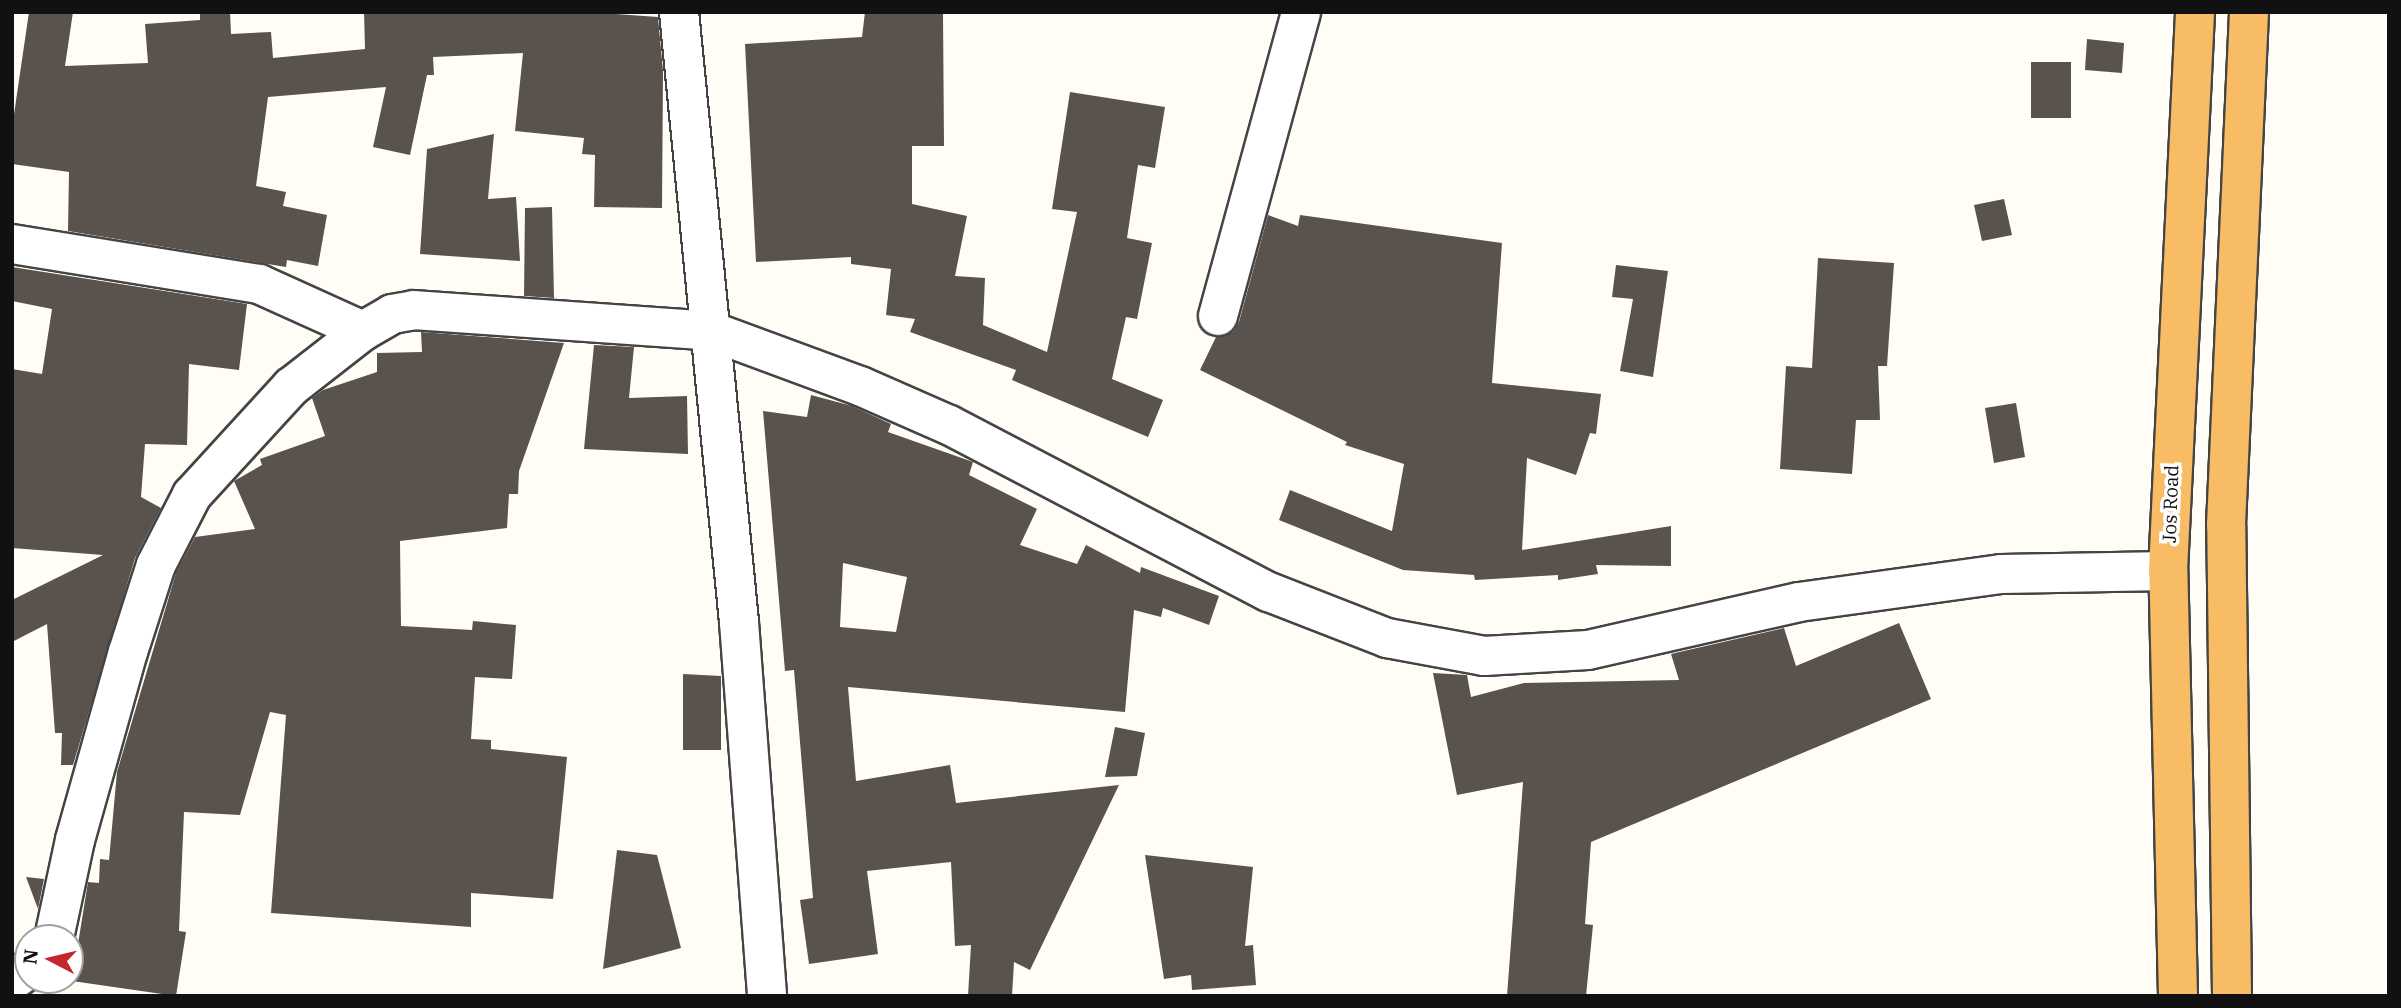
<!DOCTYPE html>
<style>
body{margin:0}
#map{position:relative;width:2401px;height:1008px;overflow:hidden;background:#fffdf5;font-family:"IBM Plex Serif",serif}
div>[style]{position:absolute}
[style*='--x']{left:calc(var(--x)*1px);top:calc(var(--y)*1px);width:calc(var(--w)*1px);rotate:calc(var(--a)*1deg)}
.building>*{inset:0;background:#5a524d}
.roads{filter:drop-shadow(2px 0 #444) drop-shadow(-2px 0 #444) drop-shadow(0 2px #444) drop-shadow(0 -2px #444)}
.minor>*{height:38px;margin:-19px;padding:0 19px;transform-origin:19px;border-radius:19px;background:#fff}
.trunk>*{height:38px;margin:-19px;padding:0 19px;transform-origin:19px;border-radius:19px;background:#f7bc64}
span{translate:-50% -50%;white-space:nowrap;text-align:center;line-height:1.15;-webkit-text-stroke:7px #fff;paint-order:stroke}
.street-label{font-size:19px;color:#111}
.frame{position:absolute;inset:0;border:14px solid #111;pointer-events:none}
.north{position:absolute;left:14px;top:924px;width:70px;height:70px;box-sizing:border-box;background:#fff;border:2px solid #a0a0a0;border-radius:50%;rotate:277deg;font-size:19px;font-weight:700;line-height:28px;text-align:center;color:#111}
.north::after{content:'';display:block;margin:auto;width:24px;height:32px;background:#c4262e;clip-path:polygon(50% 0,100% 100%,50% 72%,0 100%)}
</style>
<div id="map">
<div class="building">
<div style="clip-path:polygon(29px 12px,73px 12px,65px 66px,148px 63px,145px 24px,200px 20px,200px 12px,230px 12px,231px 34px,271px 32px,273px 58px,365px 49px,364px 12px,588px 12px,658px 17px,663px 71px,662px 208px,594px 207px,595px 155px,582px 154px,584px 138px,515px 131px,523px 53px,433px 57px,434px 75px,427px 75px,410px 155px,373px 147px,386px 87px,268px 97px,256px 186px,286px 192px,283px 206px,327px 215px,318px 266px,287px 260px,286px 267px,68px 231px,69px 172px,12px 164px,12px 128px)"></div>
<div style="clip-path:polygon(865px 12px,943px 12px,944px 146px,912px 146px,912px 204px,967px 216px,955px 276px,985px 278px,983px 325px,1047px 352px,1077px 212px,1052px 209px,1070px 92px,1165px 107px,1155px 168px,1138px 165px,1127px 238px,1152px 243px,1137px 319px,1126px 317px,1112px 379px,1163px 400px,1148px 437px,1012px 380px,1016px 370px,910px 332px,915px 319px,886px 315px,891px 269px,851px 264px,851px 257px,756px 262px,745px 44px,862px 37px)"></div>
<div style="clip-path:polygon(2087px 39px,2124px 43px,2122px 73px,2085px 70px)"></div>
<div style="clip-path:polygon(2031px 62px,2071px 62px,2071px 118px,2031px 118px)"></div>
<div style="clip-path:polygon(494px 134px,488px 199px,516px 197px,520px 261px,420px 254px,427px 149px)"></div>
<div style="clip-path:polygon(2004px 199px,2012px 235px,1982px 241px,1974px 205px)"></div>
<div style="clip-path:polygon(552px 207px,554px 298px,524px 296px,525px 208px)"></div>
<div style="clip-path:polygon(1268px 215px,1298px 226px,1300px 215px,1502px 243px,1492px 383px,1601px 394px,1596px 434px,1590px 433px,1576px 475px,1527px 458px,1522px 550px,1671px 526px,1671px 566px,1596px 565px,1598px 574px,1558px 580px,1558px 575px,1475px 580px,1474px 575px,1403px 570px,1279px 520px,1290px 490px,1392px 531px,1404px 464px,1345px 445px,1347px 442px,1200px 370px,1216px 337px,1233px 332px,1239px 322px)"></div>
<div style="clip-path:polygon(1818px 258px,1894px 263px,1887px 366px,1878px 366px,1880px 420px,1856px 420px,1852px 474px,1780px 469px,1786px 366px,1812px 368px)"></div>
<div style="clip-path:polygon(1616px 265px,1668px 271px,1653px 377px,1620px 371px,1633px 299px,1612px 297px)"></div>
<div style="clip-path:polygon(12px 267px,247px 304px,239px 370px,189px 364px,187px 445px,145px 444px,141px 497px,161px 508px,135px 558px,73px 765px,61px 765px,62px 733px,55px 733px,47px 624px,12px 642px,12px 600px,103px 555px,12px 548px,12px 369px,42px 374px,52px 309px,12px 301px)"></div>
<div style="clip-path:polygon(421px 332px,564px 343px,519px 471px,518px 494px,509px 494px,507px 528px,400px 541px,401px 626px,472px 630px,473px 621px,516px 625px,512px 679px,475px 677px,471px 739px,491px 740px,491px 749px,567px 757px,553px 899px,471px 893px,471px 927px,271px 913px,286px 715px,270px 712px,240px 815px,184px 812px,179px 931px,186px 932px,176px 996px,72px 981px,88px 882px,99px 883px,100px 859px,109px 860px,117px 772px,176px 573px,195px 537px,255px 529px,234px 481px,262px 465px,260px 459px,325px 436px,312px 398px,323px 390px,377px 372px,377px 353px,422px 352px)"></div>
<div style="clip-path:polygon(594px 345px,634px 347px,629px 398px,687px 396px,688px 454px,584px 449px)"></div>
<div style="clip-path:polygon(evenodd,811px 395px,852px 406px,891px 424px,888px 432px,973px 462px,969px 475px,1037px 509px,1020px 545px,1077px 564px,1086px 545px,1140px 573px,1141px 567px,1219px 596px,1209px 625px,1163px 608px,1161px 617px,1134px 610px,1125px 712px,848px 687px,856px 781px,950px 765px,956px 803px,1119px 785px,1030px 970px,1014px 962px,1012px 996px,968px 996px,971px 945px,955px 946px,951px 862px,867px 871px,878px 954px,809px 964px,800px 900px,813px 898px,794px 670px,785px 671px,763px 411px,807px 417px,811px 395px,843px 563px,907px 577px,896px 632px,840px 627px,843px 563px)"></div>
<div style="clip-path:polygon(2016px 403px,2025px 457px,1994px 463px,1985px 408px)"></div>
<div style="clip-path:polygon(1899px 623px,1931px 699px,1591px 842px,1585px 924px,1593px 925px,1586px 996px,1507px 996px,1523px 782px,1457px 795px,1433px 673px,1467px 675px,1471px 697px,1524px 683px,1679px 680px,1671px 654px,1675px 653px,1784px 628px,1796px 666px)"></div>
<div style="clip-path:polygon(683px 674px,721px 676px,721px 750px,683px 750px)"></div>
<div style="clip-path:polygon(1115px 727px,1145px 733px,1137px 776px,1105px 777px)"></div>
<div style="clip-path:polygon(617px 850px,657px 855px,681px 948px,603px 969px)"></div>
<div style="clip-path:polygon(1145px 855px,1253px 867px,1245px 946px,1253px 945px,1256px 985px,1192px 990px,1191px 975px,1164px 979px)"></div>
<div style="clip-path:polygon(26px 877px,44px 879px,38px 909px)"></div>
</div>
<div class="roads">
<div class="minor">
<div style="--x:679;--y:12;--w:613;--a:84.38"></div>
<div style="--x:739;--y:622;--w:375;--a:85.7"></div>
<div style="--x:12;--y:244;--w:250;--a:9.2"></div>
<div style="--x:259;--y:284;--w:114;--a:24.3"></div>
<div style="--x:1218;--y:316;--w:315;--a:-74.7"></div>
<div style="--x:54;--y:938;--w:100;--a:-77.9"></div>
<div style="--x:75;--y:840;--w:195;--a:-74.3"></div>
<div style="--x:128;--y:652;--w:91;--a:-72.2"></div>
<div style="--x:156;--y:565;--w:79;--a:-62.8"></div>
<div style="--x:192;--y:495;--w:147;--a:-47.5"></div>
<div style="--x:291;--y:387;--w:91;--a:-37.9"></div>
<div style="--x:363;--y:331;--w:34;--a:-30"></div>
<div style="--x:392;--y:314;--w:22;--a:-10"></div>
<div style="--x:414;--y:310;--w:298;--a:4"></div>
<div style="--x:711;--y:331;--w:159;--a:20.3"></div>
<div style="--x:860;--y:386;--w:97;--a:23.7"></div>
<div style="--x:949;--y:425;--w:361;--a:27.6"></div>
<div style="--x:1269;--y:592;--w:127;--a:21.3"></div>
<div style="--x:1387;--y:638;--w:99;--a:10.5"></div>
<div style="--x:1484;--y:656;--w:104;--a:-3.3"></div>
<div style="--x:1588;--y:650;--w:216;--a:-12.8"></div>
<div style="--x:1799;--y:602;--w:204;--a:-7.9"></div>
<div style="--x:2001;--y:574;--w:167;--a:-1"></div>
<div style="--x:12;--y:981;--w:19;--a:-35"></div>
</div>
<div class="trunk">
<div style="--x:2178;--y:996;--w:425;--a:-91.3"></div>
<div style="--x:2168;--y:571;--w:560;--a:-87.23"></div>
<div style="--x:2232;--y:996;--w:471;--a:-90.7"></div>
<div style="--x:2226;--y:525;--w:514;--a:-87.43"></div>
</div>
</div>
<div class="street-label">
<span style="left:2171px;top:504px;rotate:-88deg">Jos Road</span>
</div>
<div class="frame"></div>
<div class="north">N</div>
</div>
